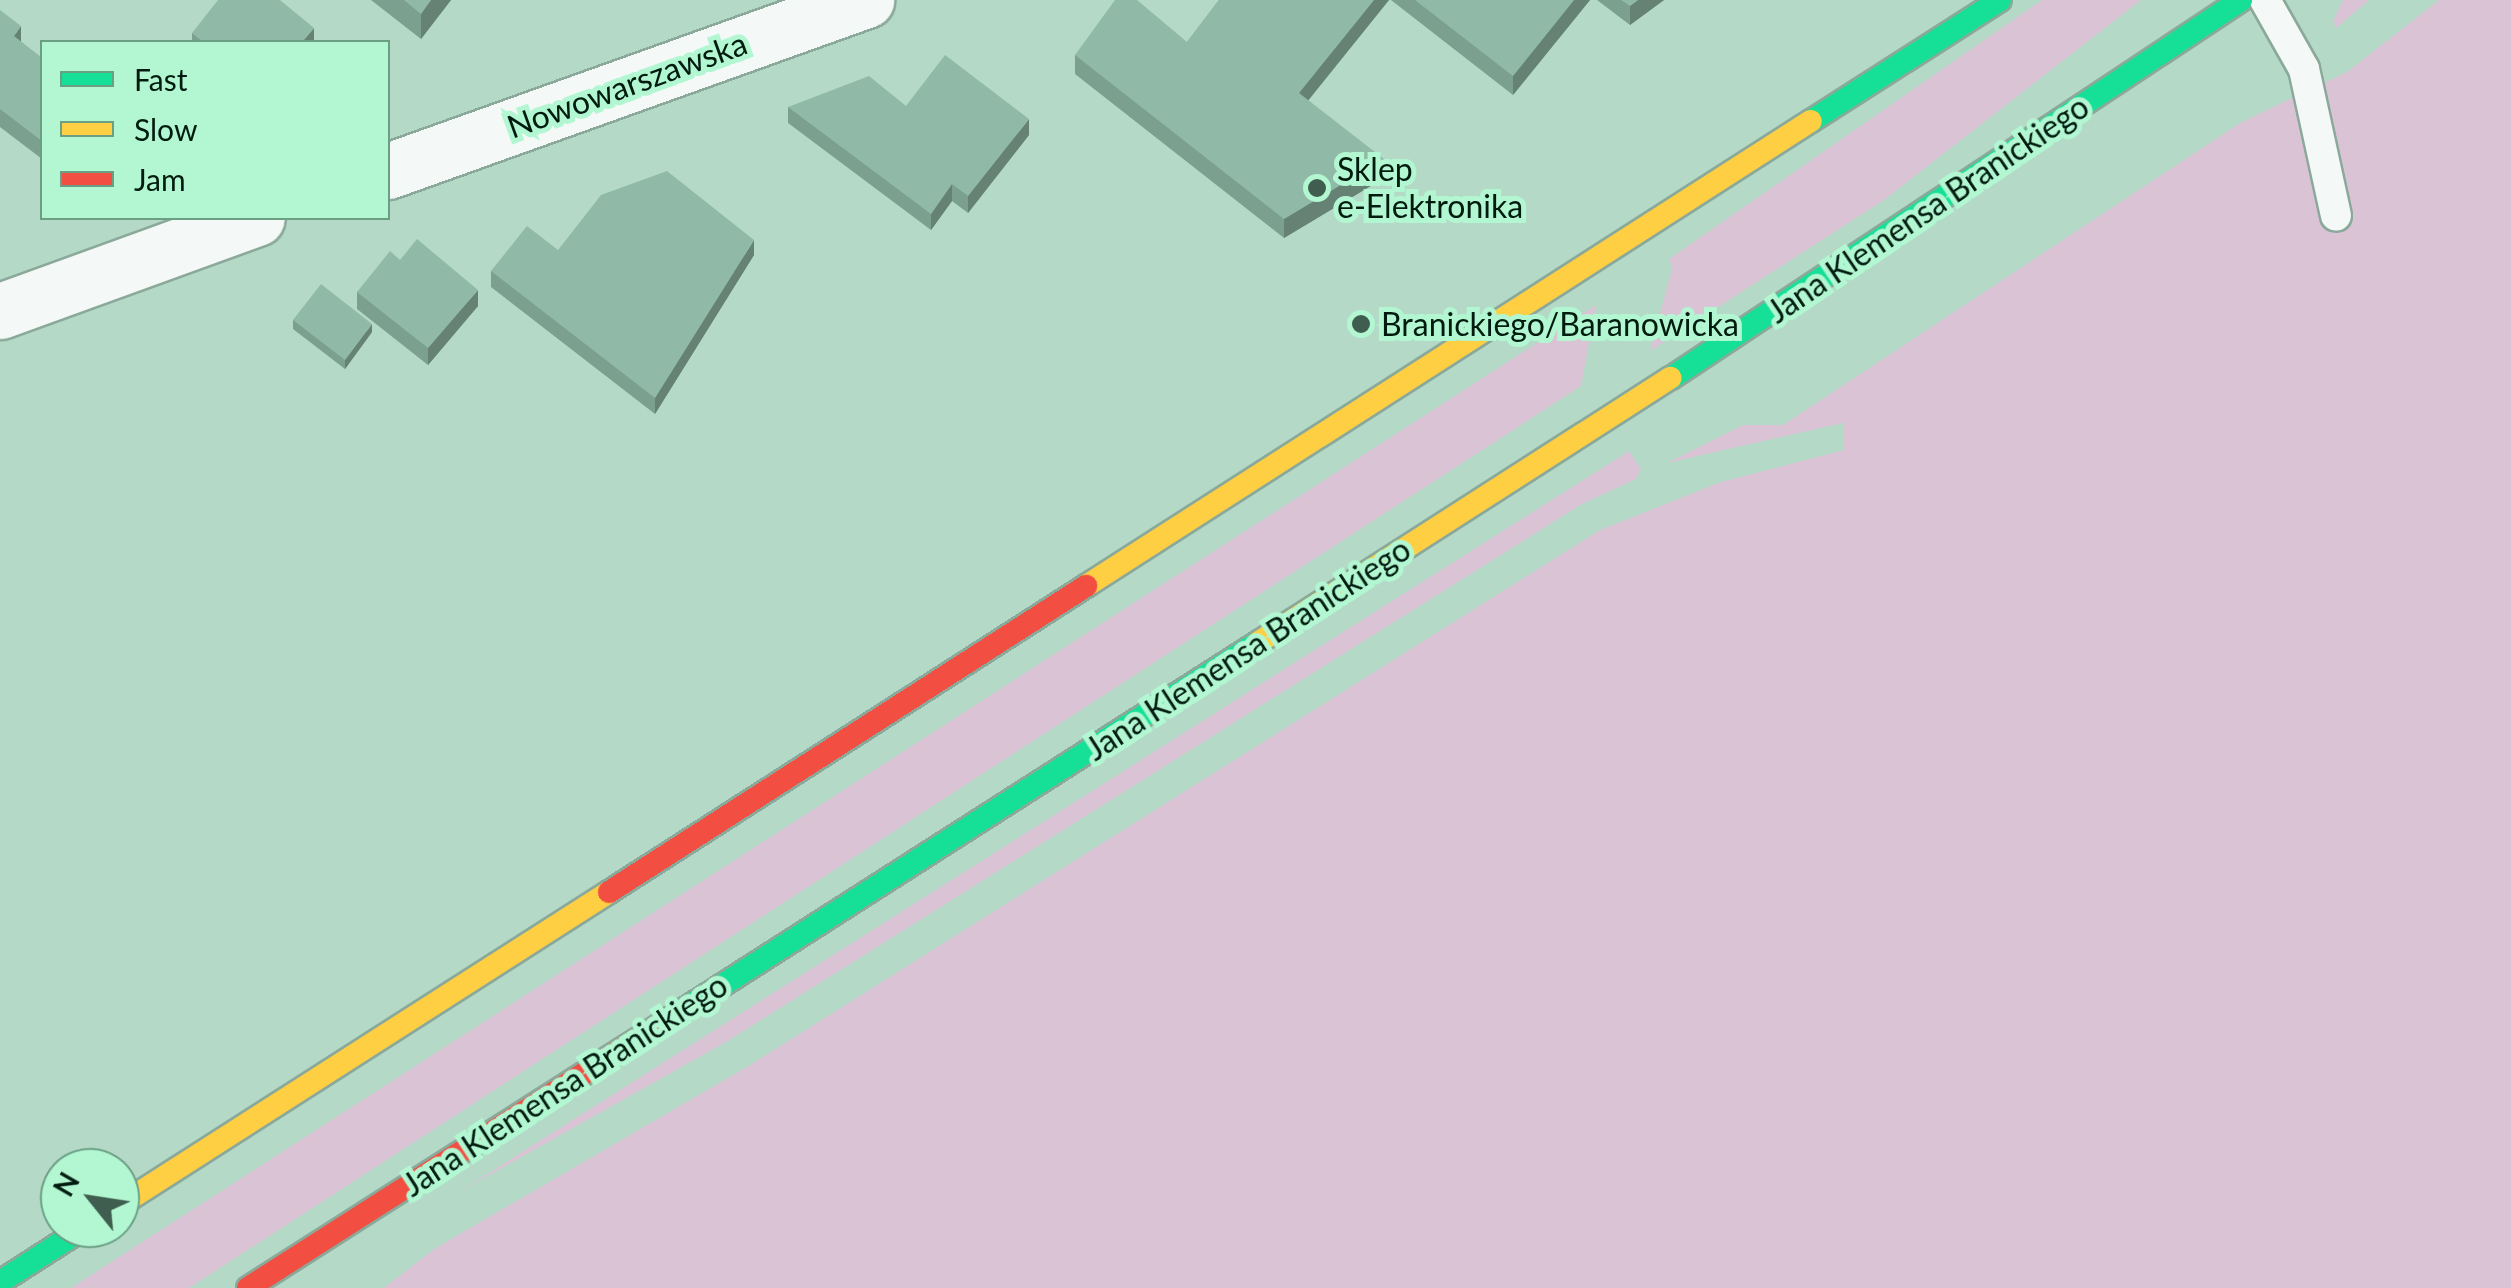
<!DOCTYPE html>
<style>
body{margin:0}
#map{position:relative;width:2511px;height:1288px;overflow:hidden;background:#b4dac7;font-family:Lato,sans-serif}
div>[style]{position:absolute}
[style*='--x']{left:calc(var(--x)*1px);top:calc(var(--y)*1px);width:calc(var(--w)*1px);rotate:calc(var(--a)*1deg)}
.green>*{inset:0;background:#d9c3d4}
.roads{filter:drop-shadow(2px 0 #8ba99a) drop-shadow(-2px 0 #8ba99a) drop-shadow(0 2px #8ba99a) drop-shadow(0 -2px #8ba99a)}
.lane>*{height:30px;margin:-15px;padding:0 15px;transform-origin:15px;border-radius:15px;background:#f4f9f7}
.street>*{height:55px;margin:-27.5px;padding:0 27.5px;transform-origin:27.5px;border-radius:27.5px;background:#f4f9f7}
.fast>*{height:22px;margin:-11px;padding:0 11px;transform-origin:11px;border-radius:11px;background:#16e098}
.slow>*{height:22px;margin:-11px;padding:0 11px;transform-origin:11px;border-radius:11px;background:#ffcf43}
.jam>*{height:22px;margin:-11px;padding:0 11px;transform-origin:11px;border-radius:11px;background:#f24e42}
.wall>*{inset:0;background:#7ca090}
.shaded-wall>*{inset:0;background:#658275}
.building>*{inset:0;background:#90baa7}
.dots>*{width:28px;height:28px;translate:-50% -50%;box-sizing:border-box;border:5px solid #b2f7d2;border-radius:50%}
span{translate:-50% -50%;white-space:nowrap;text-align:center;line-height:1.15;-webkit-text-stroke:10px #b2f7d2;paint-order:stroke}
.street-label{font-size:32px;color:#011b0f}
.poi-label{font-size:32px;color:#011b0f}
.left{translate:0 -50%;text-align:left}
.legend{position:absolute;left:40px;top:40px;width:350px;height:180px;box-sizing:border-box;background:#b2f7d2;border:2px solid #6b9f84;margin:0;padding:12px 18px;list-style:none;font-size:30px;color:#011b0f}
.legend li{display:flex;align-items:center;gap:20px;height:50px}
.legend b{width:50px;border:2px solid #6b9f84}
.north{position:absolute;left:40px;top:1148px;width:100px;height:100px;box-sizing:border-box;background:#b2f7d2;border:2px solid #6b9f84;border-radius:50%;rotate:300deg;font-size:28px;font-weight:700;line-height:40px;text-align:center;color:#011b0f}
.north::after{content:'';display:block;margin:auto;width:35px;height:45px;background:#405e4f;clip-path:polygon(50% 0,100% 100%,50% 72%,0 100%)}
</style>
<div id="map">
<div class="green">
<div style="clip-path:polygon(2042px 0,2141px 0,1884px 200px,1650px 351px,1672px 269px,1669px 259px)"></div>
<div style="clip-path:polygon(2343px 0,2369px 0,2335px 29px,2334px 19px)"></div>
<div style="clip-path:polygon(2439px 0,2511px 0,2511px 1288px,384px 1288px,434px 1249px,750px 1065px,1600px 530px,1721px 482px,1844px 450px,1843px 423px,1667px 463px,1743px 425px,1783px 425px,2240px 123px,2347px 72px)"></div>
<div style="clip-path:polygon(1596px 305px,1581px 386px,189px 1288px,71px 1288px)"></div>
<div style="clip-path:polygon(1629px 451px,1641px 469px,1636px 479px,1582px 504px,726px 1042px,459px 1192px)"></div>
</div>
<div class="roads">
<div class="lane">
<div style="--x:2265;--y:0;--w:79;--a:60.5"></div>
<div style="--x:2304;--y:69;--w:150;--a:77.7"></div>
</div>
<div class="street">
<div style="--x:388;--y:171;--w:508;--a:-19.68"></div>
<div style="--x:0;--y:311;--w:273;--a:-19.9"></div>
</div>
<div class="fast">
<div style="--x:1811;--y:121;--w:224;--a:-32.6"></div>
<div style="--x:1671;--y:378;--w:684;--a:-33.55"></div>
<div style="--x:671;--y:1018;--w:698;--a:-32.6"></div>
<div style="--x:0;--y:1282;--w:100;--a:-32.7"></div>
</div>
<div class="slow">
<div style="--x:1086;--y:586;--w:861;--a:-32.68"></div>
<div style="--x:1259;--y:642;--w:489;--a:-32.7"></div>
<div style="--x:120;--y:1205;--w:581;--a:-32.62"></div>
</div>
<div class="jam">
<div style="--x:609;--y:892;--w:567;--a:-32.68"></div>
<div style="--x:248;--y:1288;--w:502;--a:-32.55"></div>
</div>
</div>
<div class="wall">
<div style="clip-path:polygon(371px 0,451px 0,421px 39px)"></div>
<div style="clip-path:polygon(1219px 0,1389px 0,1308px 100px,1384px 178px,1284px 238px,1075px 74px,1075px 55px,1187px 42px)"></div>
<div style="clip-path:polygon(1391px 0,1590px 0,1513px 95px)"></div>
<div style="clip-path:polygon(1597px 0,1664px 0,1630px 25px)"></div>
<div style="clip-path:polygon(0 10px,21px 42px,42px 58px,42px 159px,0 127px)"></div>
<div style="clip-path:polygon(192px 33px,314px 42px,192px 42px)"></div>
<div style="clip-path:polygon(906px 106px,1029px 135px,968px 213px,952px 201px,931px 230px,788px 123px,788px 107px)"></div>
<div style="clip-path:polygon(558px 250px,754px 255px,655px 414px,491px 287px,491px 271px)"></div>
<div style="clip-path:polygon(400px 260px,478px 306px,428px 365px,357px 309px,357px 292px)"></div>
<div style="clip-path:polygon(293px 320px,372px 332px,345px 369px,293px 329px)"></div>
</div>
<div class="shaded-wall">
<div style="clip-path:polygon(431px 0,451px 0,421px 39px,421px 14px)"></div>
<div style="clip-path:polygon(1374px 0,1389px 0,1299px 112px,1299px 93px)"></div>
<div style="clip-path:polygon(1574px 0,1590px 0,1513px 95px,1513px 76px)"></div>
<div style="clip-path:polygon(1638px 0,1664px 0,1630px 25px,1630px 6px)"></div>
<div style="clip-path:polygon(21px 26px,21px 44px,14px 36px)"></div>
<div style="clip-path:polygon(314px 28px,314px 42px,302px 42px)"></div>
<div style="clip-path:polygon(1029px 119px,1029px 135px,968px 213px,968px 196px)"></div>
<div style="clip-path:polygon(1384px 159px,1384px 178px,1284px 238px,1284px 219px)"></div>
<div style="clip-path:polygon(952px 184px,952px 201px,931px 230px,931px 214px)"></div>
<div style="clip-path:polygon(754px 240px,754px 255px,655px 414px,655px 398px)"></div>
<div style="clip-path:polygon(478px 290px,478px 306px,428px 365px,428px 348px)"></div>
<div style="clip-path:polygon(372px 324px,372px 332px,345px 369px,345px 360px)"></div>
</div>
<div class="building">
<div style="clip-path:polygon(218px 0,280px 0,314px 28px,302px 42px,203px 42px,192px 33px)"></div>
<div style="clip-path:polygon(404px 0,431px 0,421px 14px)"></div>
<div style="clip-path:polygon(1115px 0,1137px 0,1187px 42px,1219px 0,1374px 0,1299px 93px,1384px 159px,1284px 219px,1075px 55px)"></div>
<div style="clip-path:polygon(1415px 0,1574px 0,1513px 76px)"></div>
<div style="clip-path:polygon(1621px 0,1638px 0,1630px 6px)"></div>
<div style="clip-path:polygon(0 10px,21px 26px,14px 36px,42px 58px,42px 141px,0 109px)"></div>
<div style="clip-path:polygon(945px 55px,1029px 119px,968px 196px,952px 184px,931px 214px,788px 107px,869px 76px,906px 106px)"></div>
<div style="clip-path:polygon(667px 171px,754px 240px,655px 398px,491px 271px,527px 226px,558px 250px,601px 195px)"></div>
<div style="clip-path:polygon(417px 239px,478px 290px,428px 348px,357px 292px,390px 251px,400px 260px)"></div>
<div style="clip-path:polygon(321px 284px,372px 324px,345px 360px,293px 320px)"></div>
</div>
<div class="dots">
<div style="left:1317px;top:188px;background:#405e4f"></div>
<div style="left:1361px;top:324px;background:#405e4f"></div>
</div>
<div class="street-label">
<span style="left:627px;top:85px;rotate:-20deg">Nowowarszawska</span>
<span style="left:1928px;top:209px;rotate:-34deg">Jana Klemensa Branickiego</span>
<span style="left:1248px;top:649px;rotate:-33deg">Jana Klemensa Branickiego</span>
<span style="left:565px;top:1085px;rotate:-33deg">Jana Klemensa Branickiego</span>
</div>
<div class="poi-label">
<span class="left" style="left:1337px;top:188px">Sklep<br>e-Elektronika</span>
<span class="left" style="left:1381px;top:324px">Branickiego/Baranowicka</span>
</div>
<ul class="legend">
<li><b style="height:12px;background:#16e098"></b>Fast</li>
<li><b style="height:12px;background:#ffcf43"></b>Slow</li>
<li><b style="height:12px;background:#f24e42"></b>Jam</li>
</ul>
<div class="north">N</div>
</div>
